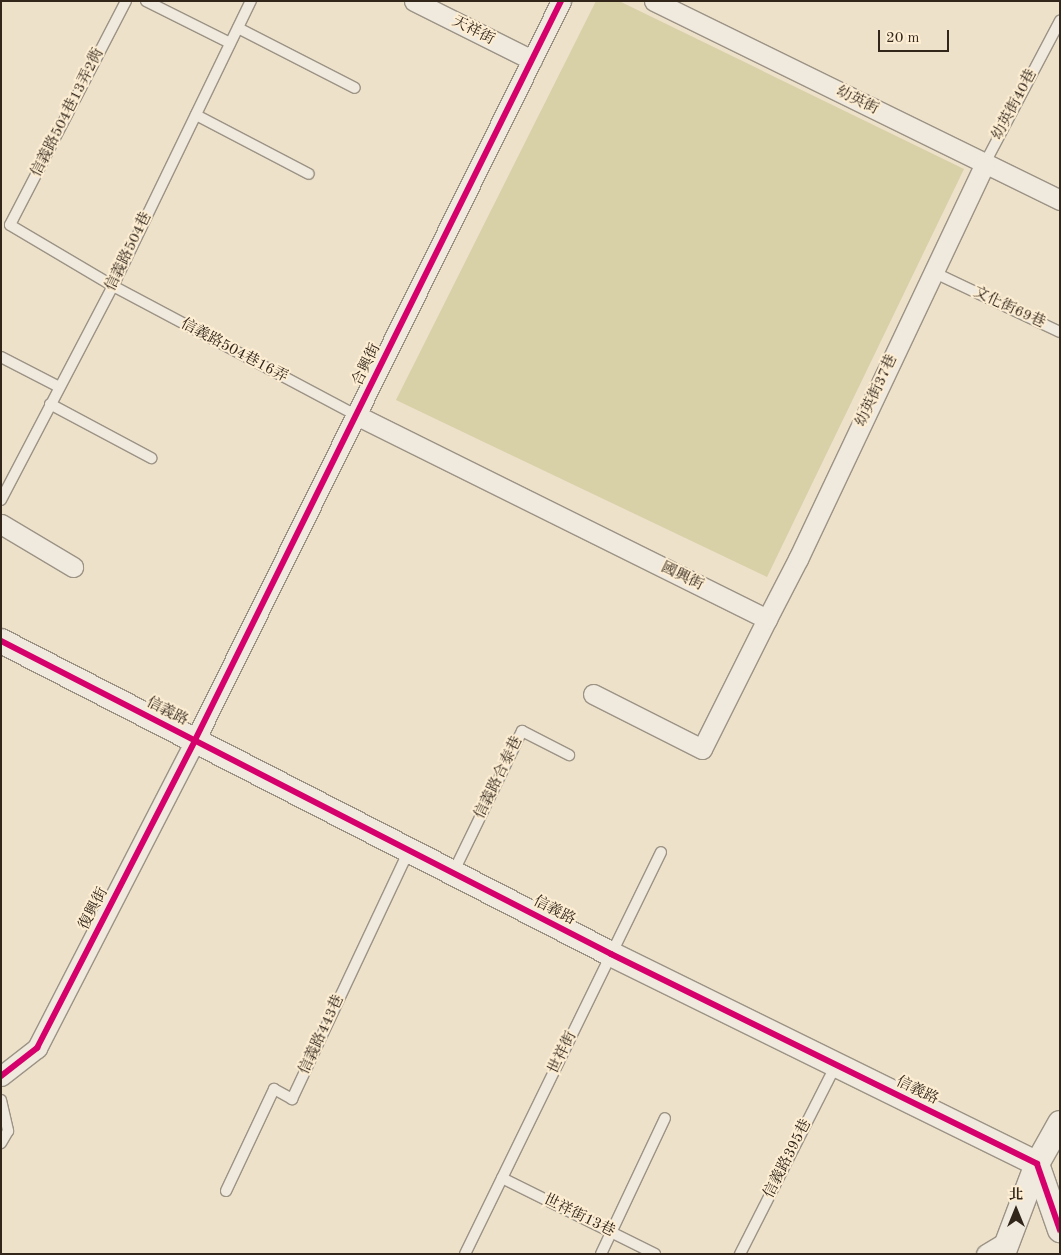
<!DOCTYPE html>
<meta charset="utf-8">
<style>
body{margin:0}
#map{position:relative;width:1061px;height:1255px;overflow:hidden;background:#ede1ca;font-family:"Old Standard TT","Noto Serif TC",serif}
div>[style]{position:absolute}
[style*='--x']{left:calc(var(--x)*1px);top:calc(var(--y)*1px);width:calc(var(--w)*1px);rotate:calc(var(--a)*1deg)}
.green>*{inset:0;background:#d8d0a7}
.roads{filter:drop-shadow(1px 0 #9c9385) drop-shadow(-1px 0 #9c9385) drop-shadow(0 1px #9c9385) drop-shadow(0 -1px #9c9385)}
.service>*{height:10px;margin:-5px;padding:0 5px;transform-origin:5px;border-radius:5px;background:#efe9de}
.minor>*{height:19px;margin:-9.5px;padding:0 9.5px;transform-origin:9.5px;border-radius:9.5px;background:#efe9de}
.tertiary>*{height:24px;margin:-12px;padding:0 12px;transform-origin:12px;border-radius:12px;background:#efe9de}
.cycleway>*{height:6px;margin:-3px;padding:0 3px;transform-origin:3px;border-radius:3px;background:#d6006c}
span{translate:-50% -50%;white-space:nowrap;text-align:center;line-height:1.15;-webkit-text-stroke:4px #fdeed3;paint-order:stroke}
.street-label{font-size:15px;color:#32261a}
.frame{position:absolute;inset:0;border:2px solid #32261a;pointer-events:none}
.north{position:absolute;left:991px;top:1185px;width:50px;height:50px;-webkit-text-stroke:4px #fdeed3;paint-order:stroke;rotate:0deg;font-size:14px;font-weight:700;line-height:20px;text-align:center;color:#32261a}
.north::after{content:'';display:block;margin:auto;width:18px;height:22px;background:#32261a;clip-path:polygon(50% 0,100% 100%,50% 72%,0 100%)}
.scale{position:absolute;left:878px;top:30px;width:71px;height:22px;box-sizing:border-box;border:2px solid #32261a;border-top:0;padding-left:6px;font-size:15px;line-height:18px;white-space:nowrap;color:#32261a;-webkit-text-stroke:4px #fdeed3;paint-order:stroke}
</style>
<div id="map">
<div class="green">
<div style="clip-path:polygon(596px 1px,619px 1px,964px 169px,767px 577px,396px 400px)"></div>
</div>
<div class="roads">
<div class="service">
<div style="--x:126;--y:1;--w:252;--a:117.4"></div>
<div style="--x:10;--y:225;--w:120;--a:30.6"></div>
<div style="--x:113;--y:286;--w:275;--a:28"></div>
<div style="--x:146;--y:1;--w:94;--a:26.6"></div>
<div style="--x:238;--y:28;--w:131;--a:27.1"></div>
<div style="--x:196;--y:115;--w:127;--a:27.6"></div>
<div style="--x:985;--y:163;--w:161;--a:-62.2"></div>
<div style="--x:933;--y:272;--w:140;--a:25.3"></div>
<div style="--x:1;--y:357;--w:65;--a:27.3"></div>
<div style="--x:50;--y:404;--w:115;--a:28.1"></div>
<div style="--x:1;--y:500;--w:242;--a:-62.4"></div>
<div style="--x:113;--y:286;--w:317;--a:-64.2"></div>
<div style="--x:453;--y:873;--w:158;--a:-64.1"></div>
<div style="--x:522;--y:731;--w:53;--a:27.1"></div>
<div style="--x:1;--y:1100;--w:32;--a:77"></div>
<div style="--x:8;--y:1131;--w:14;--a:120"></div>
<div style="--x:502;--y:1178;--w:171;--a:26.4"></div>
<div style="--x:226;--y:1191;--w:113;--a:-64.8"></div>
<div style="--x:274;--y:1089;--w:21;--a:29"></div>
<div style="--x:292;--y:1099;--w:275;--a:-64.8"></div>
<div style="--x:465;--y:1254;--w:447;--a:-64"></div>
<div style="--x:601;--y:1254;--w:150;--a:-64.8"></div>
<div style="--x:740;--y:1254;--w:212;--a:-63.1"></div>
</div>
<div class="minor">
<div style="--x:414;--y:1;--w:132;--a:26.6"></div>
<div style="--x:654;--y:1;--w:452;--a:26.1"></div>
<div style="--x:356;--y:415;--w:459;--a:26.4"></div>
<div style="--x:767;--y:619;--w:145;--a:116.6"></div>
<div style="--x:702;--y:749;--w:122;--a:-153.2"></div>
<div style="--x:1;--y:524;--w:84;--a:30.8"></div>
<div style="--x:767;--y:619;--w:68;--a:-62.7"></div>
<div style="--x:798;--y:559;--w:438;--a:-64.7"></div>
<div style="--x:1;--y:1076;--w:46;--a:-37.9"></div>
<div style="--x:37;--y:1048;--w:346;--a:-62.8"></div>
<div style="--x:195;--y:740;--w:825;--a:-63.65"></div>
<div style="--x:986;--y:1254;--w:26;--a:-31"></div>
</div>
<div class="tertiary">
<div style="--x:1;--y:641;--w:686;--a:27.16"></div>
<div style="--x:611;--y:954;--w:475;--a:26.2"></div>
<div style="--x:1037;--y:1164;--w:70;--a:70.8"></div>
<div style="--x:1003;--y:1254;--w:96;--a:-69.3"></div>
<div style="--x:1037;--y:1164;--w:47;--a:-60.7"></div>
</div>
</div>
<div class="cycleway">
<div style="--x:1;--y:641;--w:686;--a:27.16"></div>
<div style="--x:611;--y:954;--w:475;--a:26.2"></div>
<div style="--x:1037;--y:1164;--w:70;--a:70.8"></div>
<div style="--x:1;--y:1076;--w:46;--a:-37.9"></div>
<div style="--x:37;--y:1048;--w:346;--a:-62.8"></div>
<div style="--x:195;--y:740;--w:825;--a:-63.65"></div>
</div>
<div class="street-label">
<span style="left:473px;top:31px;rotate:27deg">天祥街</span>
<span style="left:857px;top:101px;rotate:26deg">幼英街</span>
<span style="left:1015px;top:105px;rotate:-62deg">幼英街40巷</span>
<span style="left:68px;top:113px;rotate:-63deg">信義路504巷13弄2衖</span>
<span style="left:129px;top:252px;rotate:-64deg">信義路504巷</span>
<span style="left:1009px;top:308px;rotate:25deg">文化街69巷</span>
<span style="left:234px;top:351px;rotate:28deg">信義路504巷16弄</span>
<span style="left:367px;top:365px;rotate:-64deg">合興街</span>
<span style="left:877px;top:391px;rotate:-65deg">幼英街37巷</span>
<span style="left:682px;top:577px;rotate:26deg">國興街</span>
<span style="left:167px;top:712px;rotate:27deg">信義路</span>
<span style="left:499px;top:778px;rotate:-64deg">信義路合泰巷</span>
<span style="left:94px;top:909px;rotate:-63deg">復興街</span>
<span style="left:554px;top:911px;rotate:27deg">信義路</span>
<span style="left:322px;top:1035px;rotate:-65deg">信義路443巷</span>
<span style="left:563px;top:1053px;rotate:-64deg">世祥街</span>
<span style="left:917px;top:1091px;rotate:26deg">信義路</span>
<span style="left:788px;top:1159px;rotate:-63deg">信義路395巷</span>
<span style="left:579px;top:1216px;rotate:26deg">世祥街13巷</span>
</div>
<div class="frame"></div>
<div class="north">北</div>
<div class="scale">20 m</div>
</div>
